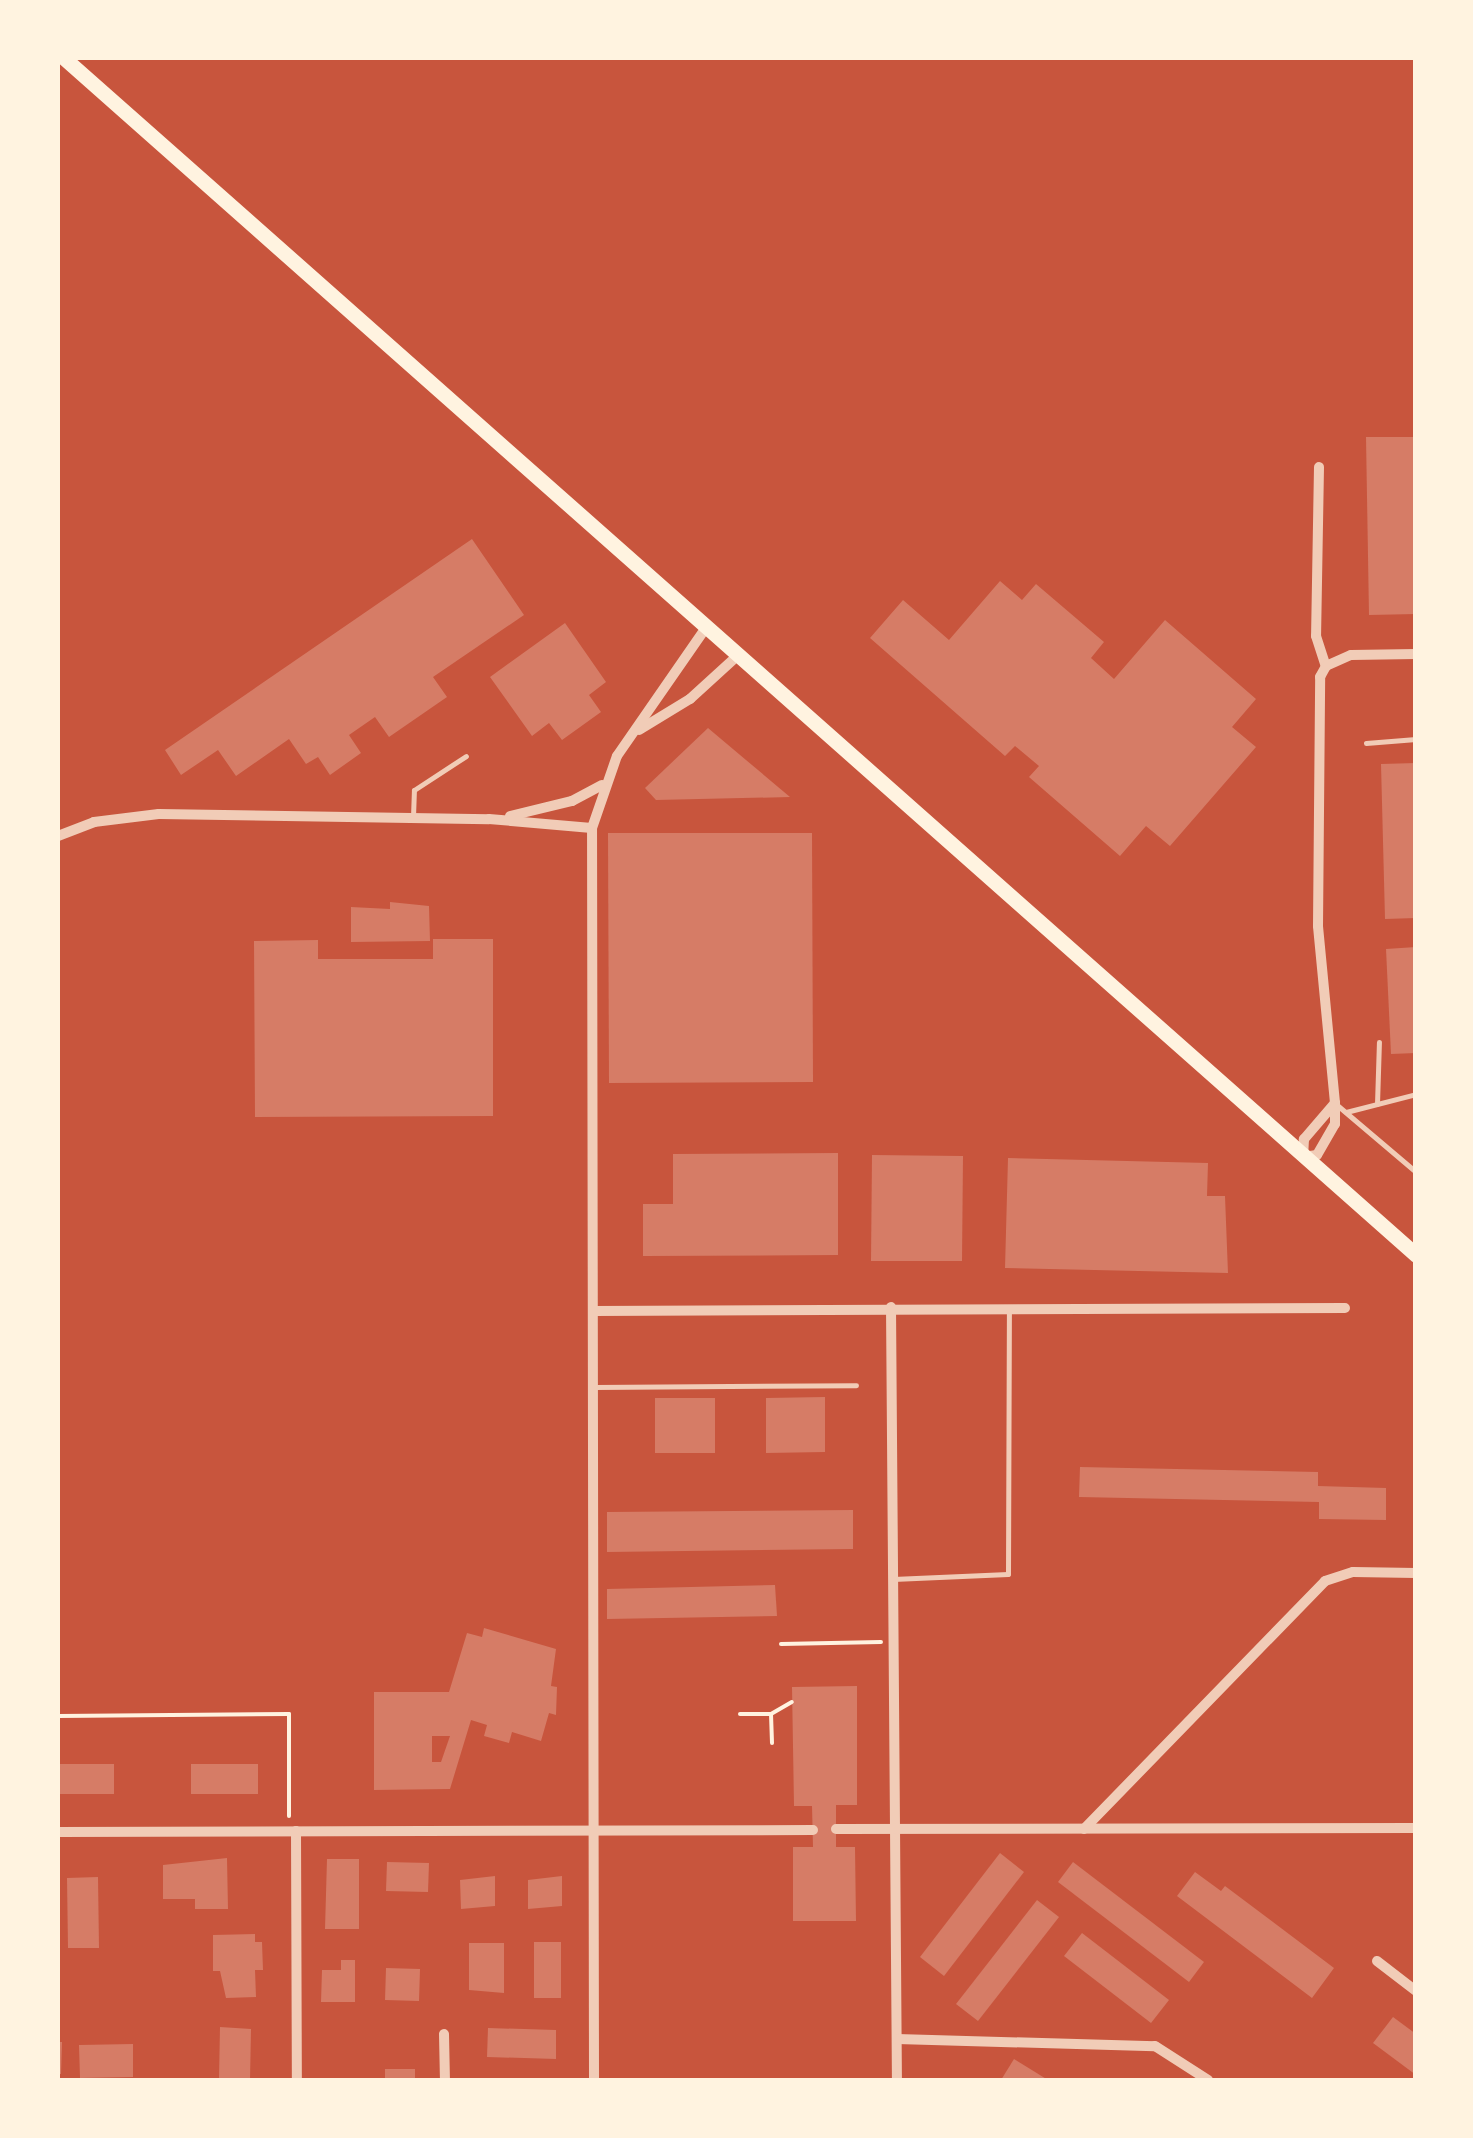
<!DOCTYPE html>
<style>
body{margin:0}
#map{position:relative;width:1473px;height:2138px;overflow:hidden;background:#c8553d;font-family:"Archivo Narrow",sans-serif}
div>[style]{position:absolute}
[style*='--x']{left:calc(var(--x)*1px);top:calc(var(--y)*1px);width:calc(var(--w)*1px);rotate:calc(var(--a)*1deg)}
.building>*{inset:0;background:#d67c66}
.path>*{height:4px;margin:-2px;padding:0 2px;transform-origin:2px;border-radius:2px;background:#fff3e0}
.service>*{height:5px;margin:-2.5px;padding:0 2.5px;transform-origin:2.5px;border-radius:2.5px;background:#f1ccb7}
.minor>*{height:10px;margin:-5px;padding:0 5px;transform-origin:5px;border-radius:5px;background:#f1ccb7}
.primary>*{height:15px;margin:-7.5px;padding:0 7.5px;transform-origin:7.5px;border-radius:7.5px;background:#fff3e0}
span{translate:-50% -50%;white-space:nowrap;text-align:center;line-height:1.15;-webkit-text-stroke:9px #fff3e0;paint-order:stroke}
.frame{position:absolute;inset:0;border:60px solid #fff3e0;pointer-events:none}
</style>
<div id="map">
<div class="building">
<div style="clip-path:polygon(1366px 437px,1416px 437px,1416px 614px,1369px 615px)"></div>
<div style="clip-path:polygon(472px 539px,524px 615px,433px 677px,447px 697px,389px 737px,375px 717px,349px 735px,361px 753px,330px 775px,318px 757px,306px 764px,289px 739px,236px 776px,218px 750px,181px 775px,165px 750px)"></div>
<div style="clip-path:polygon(1000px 581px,1022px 600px,1036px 584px,1104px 642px,1091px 658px,1114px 679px,1165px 620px,1256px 699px,1232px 727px,1256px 747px,1170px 846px,1146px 826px,1120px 856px,1029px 777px,1039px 766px,1015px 746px,1005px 756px,870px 638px,903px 600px,949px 640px)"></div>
<div style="clip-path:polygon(565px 623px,606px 682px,589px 695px,601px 712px,562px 740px,549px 723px,532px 736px,490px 677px)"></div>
<div style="clip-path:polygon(708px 728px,790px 797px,656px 800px,645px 788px)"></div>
<div style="clip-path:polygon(1416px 763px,1416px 918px,1385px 919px,1381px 764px)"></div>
<div style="clip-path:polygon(608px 833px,812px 833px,813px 1082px,609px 1083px)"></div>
<div style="clip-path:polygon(390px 902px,429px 906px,430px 941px,351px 942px,351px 907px,390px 909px)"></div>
<div style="clip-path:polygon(433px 939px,493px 939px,493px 1116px,255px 1117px,254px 941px,318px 940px,318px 959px,433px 959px)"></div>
<div style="clip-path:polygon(1416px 947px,1416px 1053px,1391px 1054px,1386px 949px)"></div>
<div style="clip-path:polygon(838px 1153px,838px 1255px,643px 1256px,643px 1204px,673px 1204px,673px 1154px)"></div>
<div style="clip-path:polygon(872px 1155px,963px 1156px,962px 1261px,871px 1261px)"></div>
<div style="clip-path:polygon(1008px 1158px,1208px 1163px,1207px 1196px,1225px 1196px,1228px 1273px,1005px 1268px)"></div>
<div style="clip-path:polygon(825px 1397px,825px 1452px,766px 1453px,766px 1398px)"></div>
<div style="clip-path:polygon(655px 1398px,715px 1398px,715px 1453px,655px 1453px)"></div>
<div style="clip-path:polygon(1080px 1467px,1318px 1472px,1318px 1486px,1386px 1488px,1386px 1520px,1319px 1519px,1319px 1502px,1079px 1497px)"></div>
<div style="clip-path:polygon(853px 1510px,853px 1549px,607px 1552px,607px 1512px)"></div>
<div style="clip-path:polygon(775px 1585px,777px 1616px,607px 1619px,607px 1589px)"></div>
<div style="clip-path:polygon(evenodd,484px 1628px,556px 1649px,551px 1686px,557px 1687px,556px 1715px,549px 1713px,541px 1741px,512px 1732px,509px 1743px,484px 1736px,487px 1725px,471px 1720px,450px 1789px,374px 1790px,374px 1692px,449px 1692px,467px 1633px,482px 1637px,484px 1628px,432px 1736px,450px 1736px,441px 1762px,432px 1762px,432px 1736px)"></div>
<div style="clip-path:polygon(857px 1686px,857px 1805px,836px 1805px,836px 1847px,855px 1847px,856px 1921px,793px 1921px,793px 1847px,813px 1847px,812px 1806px,794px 1806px,792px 1687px)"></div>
<div style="clip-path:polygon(58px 1764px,114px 1764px,114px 1794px,58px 1794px)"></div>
<div style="clip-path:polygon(191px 1764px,258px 1764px,258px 1794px,191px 1794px)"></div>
<div style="clip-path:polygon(1000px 1853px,1024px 1872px,944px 1976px,920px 1957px)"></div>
<div style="clip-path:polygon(227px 1858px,228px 1909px,195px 1909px,195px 1899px,163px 1899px,163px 1865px)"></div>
<div style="clip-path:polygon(327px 1859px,359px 1859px,359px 1929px,325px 1929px)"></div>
<div style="clip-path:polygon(387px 1862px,429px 1863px,428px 1892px,386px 1891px)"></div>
<div style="clip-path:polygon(1073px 1862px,1204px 1962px,1189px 1982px,1058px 1882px)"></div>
<div style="clip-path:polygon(1195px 1872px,1221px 1891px,1225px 1886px,1334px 1968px,1312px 1998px,1177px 1896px)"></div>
<div style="clip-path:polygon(495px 1876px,495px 1906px,461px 1909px,460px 1880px)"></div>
<div style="clip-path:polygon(562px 1876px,562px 1906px,528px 1909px,528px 1880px)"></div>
<div style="clip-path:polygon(98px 1877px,99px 1948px,68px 1948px,67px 1878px)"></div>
<div style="clip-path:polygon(1037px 1900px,1059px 1917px,978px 2021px,956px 2004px)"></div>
<div style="clip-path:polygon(1082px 1933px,1169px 2000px,1151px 2023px,1064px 1956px)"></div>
<div style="clip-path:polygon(255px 1934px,255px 1942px,262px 1942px,263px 1970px,255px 1970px,256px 1997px,226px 1998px,220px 1971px,213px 1971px,213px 1935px)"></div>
<div style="clip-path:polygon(534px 1942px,561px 1942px,561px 1998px,534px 1998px)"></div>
<div style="clip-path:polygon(469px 1943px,504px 1943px,504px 1993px,469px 1990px)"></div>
<div style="clip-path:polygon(341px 1960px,355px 1960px,355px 2002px,321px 2002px,322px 1970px,341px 1970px)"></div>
<div style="clip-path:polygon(386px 1968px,420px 1969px,419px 2001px,385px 2000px)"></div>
<div style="clip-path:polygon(1393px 2017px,1416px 2034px,1416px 2075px,1373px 2043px)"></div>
<div style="clip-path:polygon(220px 2027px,251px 2029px,250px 2080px,219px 2080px)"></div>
<div style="clip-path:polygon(488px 2028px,556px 2030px,556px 2059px,487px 2057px)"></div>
<div style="clip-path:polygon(58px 2042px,62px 2042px,61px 2074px,58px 2074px)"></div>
<div style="clip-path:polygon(133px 2044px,133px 2077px,80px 2078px,79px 2045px)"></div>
<div style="clip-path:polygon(1014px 2059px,1048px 2080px,1001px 2080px)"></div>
<div style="clip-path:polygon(385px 2069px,415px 2069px,415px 2080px,385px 2080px)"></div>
</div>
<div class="path">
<div style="--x:781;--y:1644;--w:100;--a:-1.1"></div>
<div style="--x:740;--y:1714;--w:31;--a:0"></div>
<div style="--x:771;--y:1714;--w:24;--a:-30"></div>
<div style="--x:771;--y:1714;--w:29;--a:88"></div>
<div style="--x:58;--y:1716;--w:231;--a:-0.5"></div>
<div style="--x:289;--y:1714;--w:102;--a:90"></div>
</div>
<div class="service">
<div style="--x:1366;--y:743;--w:50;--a:-4.6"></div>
<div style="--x:413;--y:817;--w:27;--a:-88"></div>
<div style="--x:414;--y:790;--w:62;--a:-33.2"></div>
<div style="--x:1377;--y:1104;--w:62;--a:-88.2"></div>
<div style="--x:1337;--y:1105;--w:104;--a:40.3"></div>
<div style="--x:1346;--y:1112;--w:72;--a:-14.4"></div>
<div style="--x:594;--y:1387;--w:262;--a:-0.4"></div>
<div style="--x:893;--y:1579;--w:115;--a:-2.5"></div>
<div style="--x:1008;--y:1574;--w:266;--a:-89.8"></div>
</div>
<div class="minor">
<div style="--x:1319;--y:467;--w:169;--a:91"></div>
<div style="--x:1316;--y:636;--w:32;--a:72"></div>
<div style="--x:639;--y:730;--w:60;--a:-31.3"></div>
<div style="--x:690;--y:699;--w:62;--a:-42.4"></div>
<div style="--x:510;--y:816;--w:64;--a:-13.6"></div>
<div style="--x:572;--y:801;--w:34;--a:-28"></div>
<div style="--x:58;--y:836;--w:39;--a:-21"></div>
<div style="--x:94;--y:822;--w:65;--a:-7"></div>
<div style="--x:159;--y:814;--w:330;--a:0.9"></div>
<div style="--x:489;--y:819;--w:103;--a:5"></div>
<div style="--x:1335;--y:1103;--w:48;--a:130.7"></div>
<div style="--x:1304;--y:1139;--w:18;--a:93"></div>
<div style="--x:1303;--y:1157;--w:14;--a:-8"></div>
<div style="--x:1317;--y:1155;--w:36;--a:-60"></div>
<div style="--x:1335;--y:1124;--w:21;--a:-90"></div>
<div style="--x:1335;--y:1103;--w:178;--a:-95.5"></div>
<div style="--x:1318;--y:926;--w:249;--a:-89.5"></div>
<div style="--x:1320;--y:677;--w:13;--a:-61"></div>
<div style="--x:1326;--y:666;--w:27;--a:-24"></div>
<div style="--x:1351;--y:655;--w:65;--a:-0.9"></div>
<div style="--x:891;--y:1307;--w:773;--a:89.56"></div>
<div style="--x:593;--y:1311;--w:752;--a:-0.23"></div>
<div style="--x:836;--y:1829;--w:580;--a:-0.1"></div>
<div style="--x:1084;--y:1829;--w:346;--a:-45.8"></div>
<div style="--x:1325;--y:1581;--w:29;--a:-18"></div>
<div style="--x:1353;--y:1572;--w:63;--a:0.9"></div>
<div style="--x:296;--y:1831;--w:249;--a:89.8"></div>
<div style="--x:58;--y:1832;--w:755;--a:-0.15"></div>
<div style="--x:1377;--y:1961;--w:49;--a:37.6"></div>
<div style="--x:444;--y:2034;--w:46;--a:88.8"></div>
<div style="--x:897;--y:2039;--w:258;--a:1.6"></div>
<div style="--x:1155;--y:2046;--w:63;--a:32.7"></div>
<div style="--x:594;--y:2080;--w:1252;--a:-90.09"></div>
<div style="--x:592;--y:828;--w:76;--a:-70.9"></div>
<div style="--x:617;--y:756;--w:155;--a:-55.3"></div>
</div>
<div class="primary">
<div style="--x:64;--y:58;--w:1806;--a:41.52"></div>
</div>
<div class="frame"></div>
</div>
